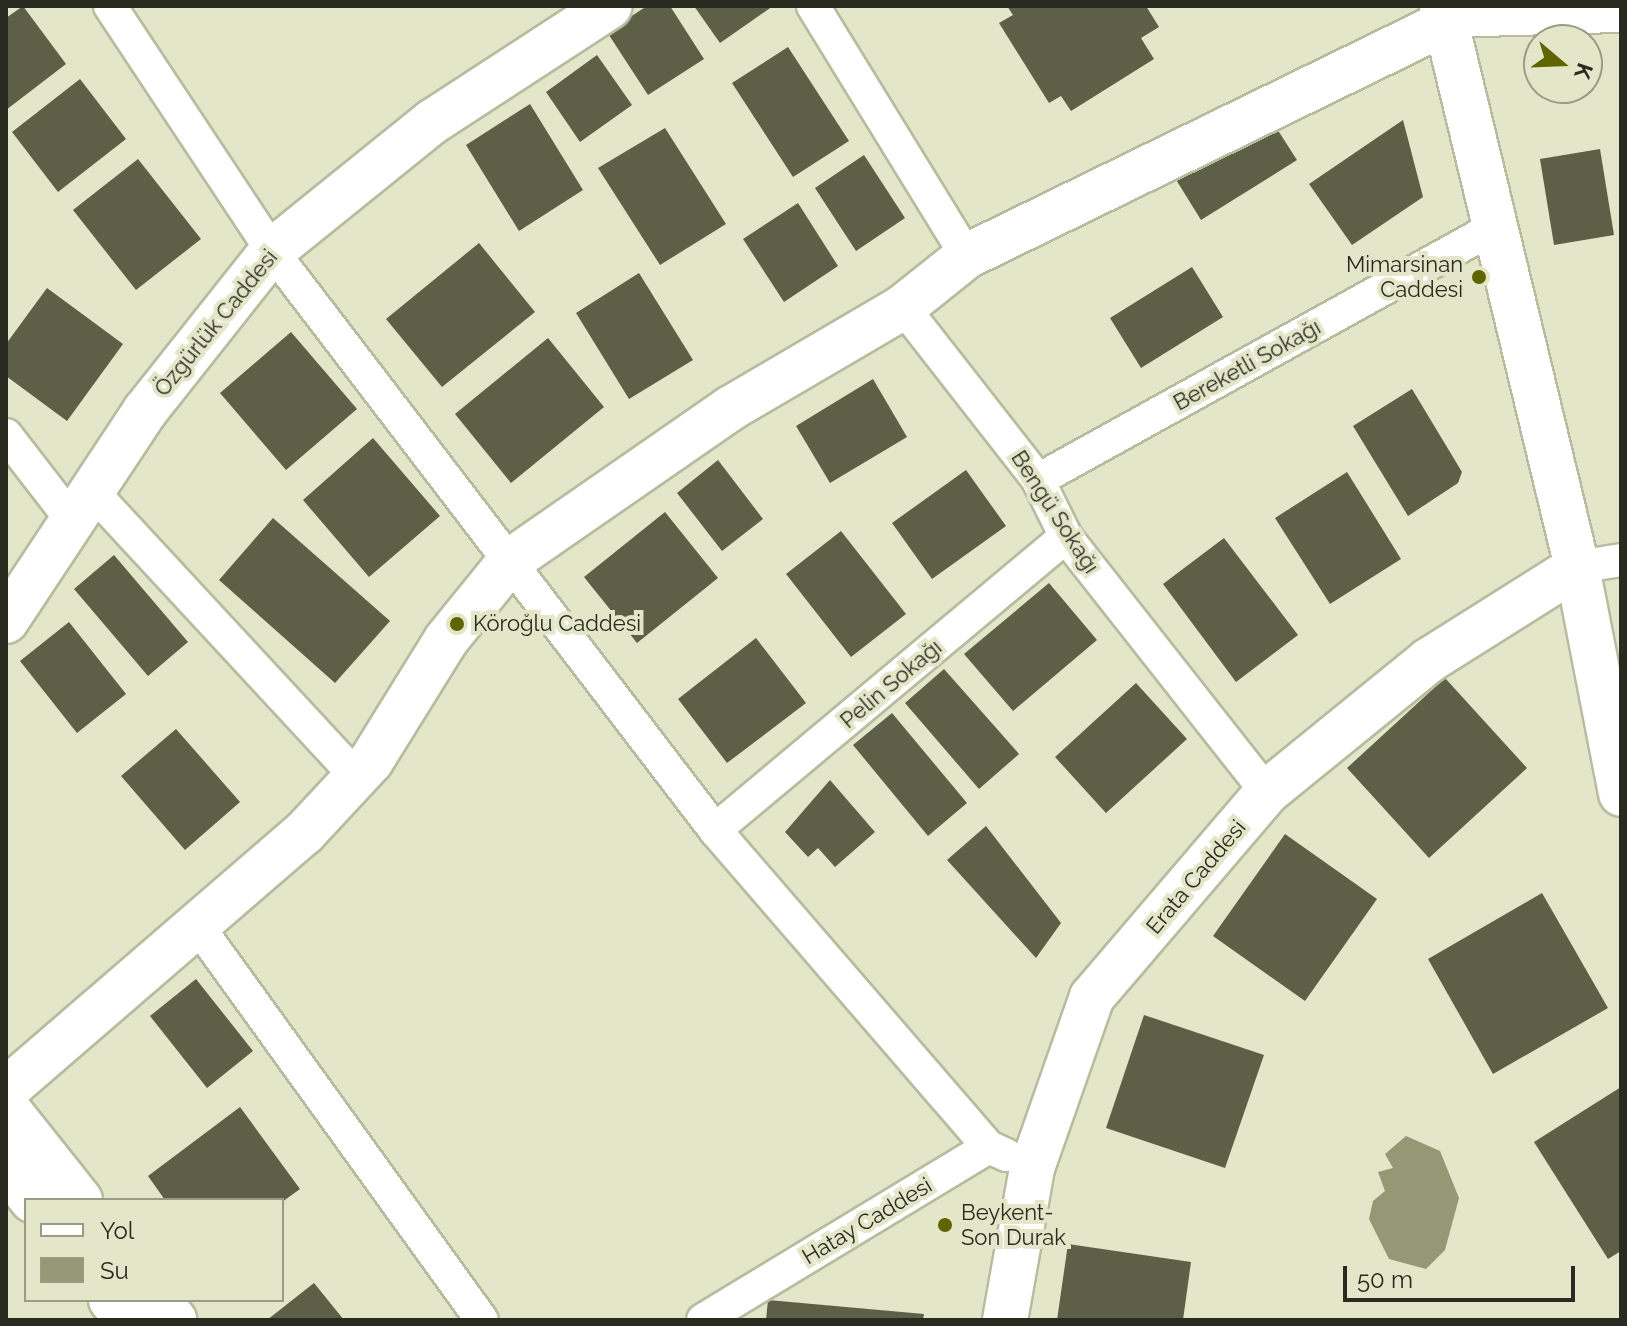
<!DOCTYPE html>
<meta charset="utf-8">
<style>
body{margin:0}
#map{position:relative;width:1627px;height:1326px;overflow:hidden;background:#e3e6c8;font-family:Raleway,sans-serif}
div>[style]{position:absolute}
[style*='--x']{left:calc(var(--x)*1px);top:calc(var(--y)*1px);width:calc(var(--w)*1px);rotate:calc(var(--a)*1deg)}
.water>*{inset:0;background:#949875}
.building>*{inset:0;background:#5d6046}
.roads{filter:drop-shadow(2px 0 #b8bc9f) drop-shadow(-2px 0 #b8bc9f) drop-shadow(0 2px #b8bc9f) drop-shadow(0 -2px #b8bc9f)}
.street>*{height:32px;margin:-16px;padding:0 16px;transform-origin:16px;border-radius:16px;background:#fff}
.secondary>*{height:44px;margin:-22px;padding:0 22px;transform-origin:22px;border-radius:22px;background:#fff}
.dots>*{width:22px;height:22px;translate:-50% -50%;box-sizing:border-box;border:4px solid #e3e6c8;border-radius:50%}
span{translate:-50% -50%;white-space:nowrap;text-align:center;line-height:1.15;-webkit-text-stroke:8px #e3e6c8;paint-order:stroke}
.poi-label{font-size:22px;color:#2a2b20}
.right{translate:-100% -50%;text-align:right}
.left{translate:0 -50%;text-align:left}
.street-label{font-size:22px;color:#2a2b20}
.frame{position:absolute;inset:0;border:8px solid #2a2b20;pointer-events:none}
.legend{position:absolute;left:24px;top:1198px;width:260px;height:104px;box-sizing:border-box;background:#e3e6c8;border:2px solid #999b85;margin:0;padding:10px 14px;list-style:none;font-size:24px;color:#2a2b20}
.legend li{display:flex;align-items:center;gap:16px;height:40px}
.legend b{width:40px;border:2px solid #999b85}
.north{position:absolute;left:1523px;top:24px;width:80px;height:80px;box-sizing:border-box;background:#e3e6c8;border:2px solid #999b85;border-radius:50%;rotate:109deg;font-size:22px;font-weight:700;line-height:32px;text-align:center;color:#2a2b20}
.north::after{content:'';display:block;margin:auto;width:28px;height:36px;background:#5f6400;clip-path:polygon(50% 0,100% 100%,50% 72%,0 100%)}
.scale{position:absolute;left:1343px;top:1266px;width:232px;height:36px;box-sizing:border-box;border:4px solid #2a2b20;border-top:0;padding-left:10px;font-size:24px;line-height:28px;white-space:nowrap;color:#2a2b20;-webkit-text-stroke:6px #e3e6c8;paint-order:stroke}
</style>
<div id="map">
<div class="water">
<div style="clip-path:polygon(1406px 1136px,1440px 1151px,1459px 1198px,1445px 1250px,1426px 1269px,1389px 1259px,1369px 1219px,1373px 1201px,1385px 1191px,1378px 1172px,1393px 1168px,1385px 1154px)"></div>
</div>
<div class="building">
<div style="clip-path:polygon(23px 6px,66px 64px,6px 110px,6px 18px)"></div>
<div style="clip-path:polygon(647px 6px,670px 6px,704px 59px,648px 95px,607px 32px)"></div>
<div style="clip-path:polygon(694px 6px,773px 6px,720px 43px)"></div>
<div style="clip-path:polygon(1007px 6px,1146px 6px,1159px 27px,1141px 38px,1154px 59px,1071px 111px,1061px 96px,1049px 103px,999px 23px,1013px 15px)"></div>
<div style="clip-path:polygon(788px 47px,849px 141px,793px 177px,732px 83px)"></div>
<div style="clip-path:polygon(597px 55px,632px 105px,580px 142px,546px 92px)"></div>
<div style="clip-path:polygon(80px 79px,126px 139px,58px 192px,12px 132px)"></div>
<div style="clip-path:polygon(530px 104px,583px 190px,519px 231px,466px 145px)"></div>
<div style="clip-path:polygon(1270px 118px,1297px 160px,1201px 220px,1175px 178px)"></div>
<div style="clip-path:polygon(1403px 120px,1423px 197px,1352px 245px,1309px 184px)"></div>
<div style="clip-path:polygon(665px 128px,726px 224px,660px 265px,598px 168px)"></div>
<div style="clip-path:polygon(1600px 149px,1614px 235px,1554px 245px,1540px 159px)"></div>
<div style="clip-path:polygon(864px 155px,905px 218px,856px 251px,815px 188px)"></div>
<div style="clip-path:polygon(138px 159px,201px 239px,136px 290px,73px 210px)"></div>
<div style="clip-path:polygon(798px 203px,838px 266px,784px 302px,743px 239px)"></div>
<div style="clip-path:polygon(479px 243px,535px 312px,442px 387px,386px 319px)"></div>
<div style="clip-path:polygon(1192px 267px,1223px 317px,1141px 368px,1110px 318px)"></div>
<div style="clip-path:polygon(639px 273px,693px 360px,629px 399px,576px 313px)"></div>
<div style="clip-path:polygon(47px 288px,123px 344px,67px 421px,6px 376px,6px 344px)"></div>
<div style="clip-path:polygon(291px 332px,357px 409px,286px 470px,220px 393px)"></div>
<div style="clip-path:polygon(548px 338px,604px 407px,511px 483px,455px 414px)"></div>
<div style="clip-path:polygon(873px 379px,907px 437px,830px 483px,796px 426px)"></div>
<div style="clip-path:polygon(1412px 389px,1462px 472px,1458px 483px,1408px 516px,1353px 426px)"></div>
<div style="clip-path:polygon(373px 438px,440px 516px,369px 577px,303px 500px)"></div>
<div style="clip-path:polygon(718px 460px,763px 519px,722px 551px,677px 493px)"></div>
<div style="clip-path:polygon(966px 470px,1006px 526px,932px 579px,892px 523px)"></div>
<div style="clip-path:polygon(1347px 472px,1401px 559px,1330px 604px,1275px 518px)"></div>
<div style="clip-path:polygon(665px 512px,718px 578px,637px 643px,584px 577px)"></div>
<div style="clip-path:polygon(273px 518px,390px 621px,335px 683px,219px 580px)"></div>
<div style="clip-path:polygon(841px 531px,906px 614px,851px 657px,786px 574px)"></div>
<div style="clip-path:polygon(1224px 538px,1298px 635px,1236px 682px,1163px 584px)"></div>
<div style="clip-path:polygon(114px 555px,188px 642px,148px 676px,74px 589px)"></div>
<div style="clip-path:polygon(1049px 583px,1097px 640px,1013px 711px,964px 654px)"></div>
<div style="clip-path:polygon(69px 622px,126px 694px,77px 733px,20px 661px)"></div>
<div style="clip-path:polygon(756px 638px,806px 703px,727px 763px,678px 699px)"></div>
<div style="clip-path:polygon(944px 669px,1019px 754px,979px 789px,905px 703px)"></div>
<div style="clip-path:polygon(1445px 678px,1527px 768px,1429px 858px,1347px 768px)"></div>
<div style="clip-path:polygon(1136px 683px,1187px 739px,1106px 813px,1055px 757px)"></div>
<div style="clip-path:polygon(892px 713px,967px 803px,928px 836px,853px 745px)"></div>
<div style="clip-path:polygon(176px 729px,240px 802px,185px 850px,121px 776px)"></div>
<div style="clip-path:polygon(830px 780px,875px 832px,835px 867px,818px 848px,808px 857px,785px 832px)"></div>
<div style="clip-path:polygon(986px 826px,1061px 923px,1036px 958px,947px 860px)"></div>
<div style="clip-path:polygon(1285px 834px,1377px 899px,1305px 1001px,1213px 936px)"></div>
<div style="clip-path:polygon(1542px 893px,1608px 1008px,1493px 1074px,1428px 959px)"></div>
<div style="clip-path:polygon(196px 979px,253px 1051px,207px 1088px,150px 1016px)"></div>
<div style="clip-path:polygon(1144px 1015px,1264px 1055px,1225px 1168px,1106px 1128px)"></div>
<div style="clip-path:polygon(1621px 1087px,1621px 1251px,1608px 1259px,1534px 1142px)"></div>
<div style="clip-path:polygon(240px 1107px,300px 1189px,282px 1202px,165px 1200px,148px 1176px)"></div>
<div style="clip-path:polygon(1068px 1244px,1191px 1262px,1183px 1320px,1057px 1320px)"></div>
<div style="clip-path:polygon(314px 1283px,344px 1320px,267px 1320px)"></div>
<div style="clip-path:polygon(768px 1300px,924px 1314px,923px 1320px,766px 1320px)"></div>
</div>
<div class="roads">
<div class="street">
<div style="--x:110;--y:6;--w:294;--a:56.5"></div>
<div style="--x:272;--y:251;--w:729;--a:52.58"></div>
<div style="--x:715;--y:830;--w:419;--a:49.2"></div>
<div style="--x:813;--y:6;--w:294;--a:58.4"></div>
<div style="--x:1449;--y:21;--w:172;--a:-1.7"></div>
<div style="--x:903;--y:307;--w:219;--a:52"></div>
<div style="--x:1038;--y:480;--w:64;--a:63.8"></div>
<div style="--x:1066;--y:537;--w:325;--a:51.8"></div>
<div style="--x:6;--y:435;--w:106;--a:52.3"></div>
<div style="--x:1038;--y:480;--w:525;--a:-28.96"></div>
<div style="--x:90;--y:489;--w:391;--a:47.2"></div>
<div style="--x:1577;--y:567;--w:45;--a:-9"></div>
<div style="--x:715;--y:830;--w:457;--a:-39.9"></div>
<div style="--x:197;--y:925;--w:487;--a:54.2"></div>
<div style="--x:703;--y:1320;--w:334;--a:-31.2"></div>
<div style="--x:989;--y:1147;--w:19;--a:25"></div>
</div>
<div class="secondary">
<div style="--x:1442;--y:6;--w:577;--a:76.47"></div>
<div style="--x:1577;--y:567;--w:231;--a:79"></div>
<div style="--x:6;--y:621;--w:252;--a:-56.5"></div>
<div style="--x:145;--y:411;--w:204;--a:-51.6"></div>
<div style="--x:272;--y:251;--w:206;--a:-38.9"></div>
<div style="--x:432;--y:122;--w:212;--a:-33.1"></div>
<div style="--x:6;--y:1090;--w:394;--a:-40.8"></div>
<div style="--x:304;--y:833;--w:98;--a:-47.1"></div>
<div style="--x:371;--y:761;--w:142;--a:-58.2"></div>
<div style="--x:446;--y:640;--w:102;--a:-51"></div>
<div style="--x:510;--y:561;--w:269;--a:-34.7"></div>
<div style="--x:731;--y:408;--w:199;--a:-30.4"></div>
<div style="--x:903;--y:307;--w:82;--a:-38.6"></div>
<div style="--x:967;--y:256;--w:536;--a:-25.99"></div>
<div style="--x:6;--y:1107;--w:119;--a:51.5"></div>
<div style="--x:6;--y:1167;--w:42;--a:51.8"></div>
<div style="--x:111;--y:1300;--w:26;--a:51"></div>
<div style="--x:158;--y:1300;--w:26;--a:51"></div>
<div style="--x:1005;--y:1320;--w:154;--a:-79.9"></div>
<div style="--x:1032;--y:1168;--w:181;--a:-70.7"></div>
<div style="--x:1092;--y:997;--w:270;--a:-49.5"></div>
<div style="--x:1267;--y:792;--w:208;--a:-39.1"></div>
<div style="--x:1428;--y:661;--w:176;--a:-32.2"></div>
</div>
</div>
<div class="dots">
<div style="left:1479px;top:277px;background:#5f6400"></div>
<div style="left:457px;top:624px;background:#5f6400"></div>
<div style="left:945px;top:1225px;background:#5f6400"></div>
</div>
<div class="poi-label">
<span class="right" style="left:1463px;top:277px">Mimarsinan<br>Caddesi</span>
<span class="left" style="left:473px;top:624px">Köroğlu Caddesi</span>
<span class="left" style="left:961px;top:1225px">Beykent-<br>Son Durak</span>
</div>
<div class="street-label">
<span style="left:216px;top:323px;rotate:-51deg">Özgürlük Caddesi</span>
<span style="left:1247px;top:365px;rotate:-29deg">Bereketli Sokağı</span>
<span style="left:1055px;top:512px;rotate:57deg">Bengü Sokağı</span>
<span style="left:891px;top:684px;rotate:-40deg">Pelin Sokağı</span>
<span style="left:1196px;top:877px;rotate:-50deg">Erata Caddesi</span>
<span style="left:867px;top:1221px;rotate:-31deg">Hatay Caddesi</span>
</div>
<div class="frame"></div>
<ul class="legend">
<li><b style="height:10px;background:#fff"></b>Yol</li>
<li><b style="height:22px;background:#949875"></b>Su</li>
</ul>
<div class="north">K</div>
<div class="scale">50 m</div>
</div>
